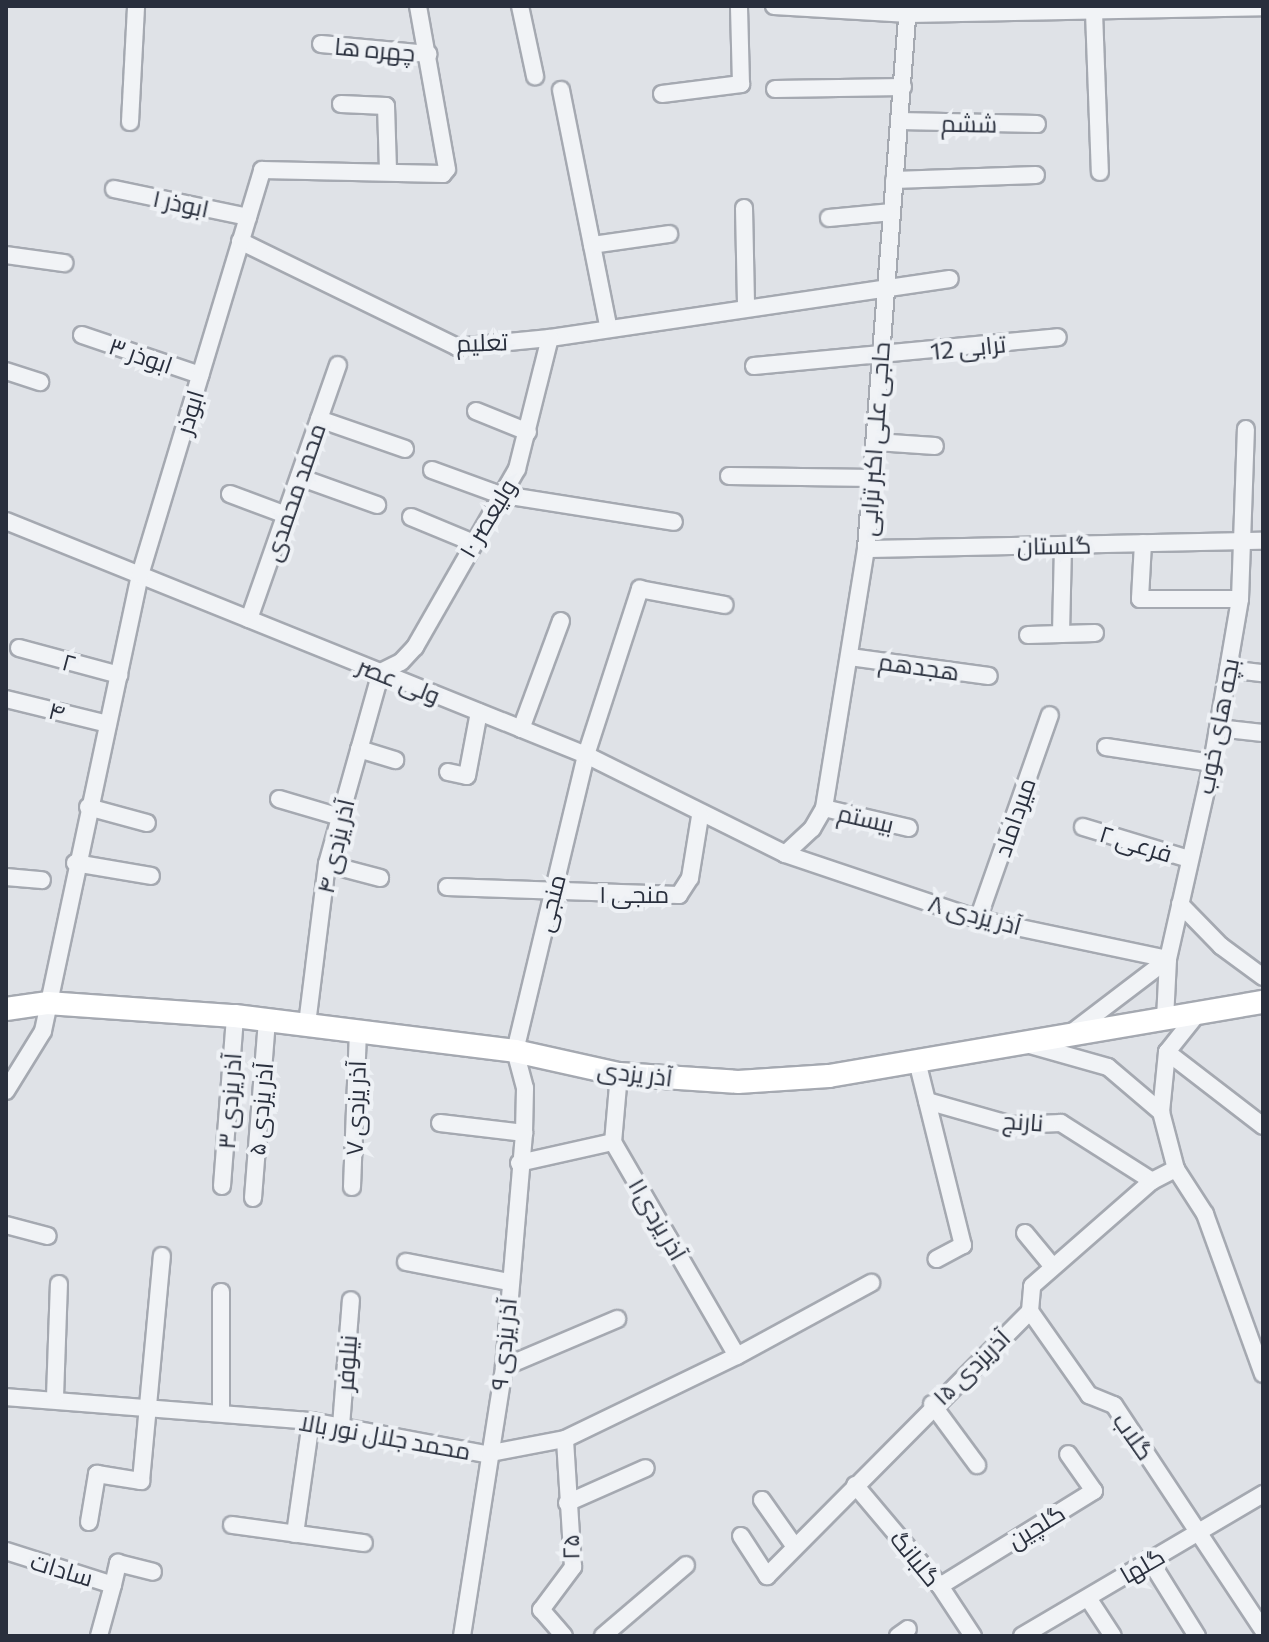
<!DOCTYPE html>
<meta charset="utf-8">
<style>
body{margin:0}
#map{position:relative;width:1269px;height:1642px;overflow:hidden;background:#dfe2e7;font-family:Commissioner,Cairo,sans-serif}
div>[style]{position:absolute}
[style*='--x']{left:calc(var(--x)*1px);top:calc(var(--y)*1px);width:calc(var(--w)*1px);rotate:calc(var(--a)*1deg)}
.roads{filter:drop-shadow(2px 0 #a5a9b1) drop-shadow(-2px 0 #a5a9b1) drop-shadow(0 2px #a5a9b1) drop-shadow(0 -2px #a5a9b1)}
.street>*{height:16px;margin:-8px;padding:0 8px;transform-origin:8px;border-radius:8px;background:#f1f3f6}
.secondary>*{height:22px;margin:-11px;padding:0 11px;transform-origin:11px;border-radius:11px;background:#fff}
span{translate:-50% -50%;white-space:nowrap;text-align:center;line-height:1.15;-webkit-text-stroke:8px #eef1f5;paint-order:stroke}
.street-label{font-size:24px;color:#292f3d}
.frame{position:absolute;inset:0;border:8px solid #292f3d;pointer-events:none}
</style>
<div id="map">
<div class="roads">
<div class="street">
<div style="--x:520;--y:6;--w:72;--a:77.9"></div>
<div style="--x:774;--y:6;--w:135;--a:3.4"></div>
<div style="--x:909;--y:14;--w:354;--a:-1.1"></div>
<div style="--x:1094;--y:12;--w:160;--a:87.9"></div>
<div style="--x:321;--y:44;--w:108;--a:5.3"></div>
<div style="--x:775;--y:89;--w:128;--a:-0.9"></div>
<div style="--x:561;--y:90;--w:241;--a:78.7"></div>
<div style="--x:662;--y:94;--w:80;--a:-7.2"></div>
<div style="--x:741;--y:84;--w:78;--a:-91.5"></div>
<div style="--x:341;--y:104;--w:45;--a:2.5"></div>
<div style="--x:386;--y:106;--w:65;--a:88.2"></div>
<div style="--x:900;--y:121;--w:137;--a:1.3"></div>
<div style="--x:130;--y:122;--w:116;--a:-87"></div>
<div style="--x:894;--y:180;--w:142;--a:-2"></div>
<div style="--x:114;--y:189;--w:137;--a:11.8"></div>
<div style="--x:744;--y:208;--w:98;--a:88.8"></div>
<div style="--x:829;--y:218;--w:63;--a:-5.4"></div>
<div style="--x:240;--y:241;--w:242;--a:26"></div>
<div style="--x:457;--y:347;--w:93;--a:-5.5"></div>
<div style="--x:550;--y:338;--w:404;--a:-8.4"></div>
<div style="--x:592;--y:245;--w:78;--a:-8.1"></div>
<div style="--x:6;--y:255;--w:59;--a:7.9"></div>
<div style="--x:82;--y:335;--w:125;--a:18.7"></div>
<div style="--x:754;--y:366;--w:305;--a:-5.4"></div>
<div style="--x:6;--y:371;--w:36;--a:18"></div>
<div style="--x:476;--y:411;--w:56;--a:22"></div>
<div style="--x:319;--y:419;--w:91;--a:19.2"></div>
<div style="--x:876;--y:442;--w:59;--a:3.9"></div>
<div style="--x:432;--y:470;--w:70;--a:20"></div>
<div style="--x:498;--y:494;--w:178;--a:9"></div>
<div style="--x:729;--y:476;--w:145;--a:0.8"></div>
<div style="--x:299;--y:477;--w:83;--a:19.7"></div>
<div style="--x:230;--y:494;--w:60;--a:20.6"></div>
<div style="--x:411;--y:517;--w:65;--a:22.6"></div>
<div style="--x:6;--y:521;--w:625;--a:21.97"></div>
<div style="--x:586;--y:755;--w:222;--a:26.4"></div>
<div style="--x:785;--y:854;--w:204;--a:18.6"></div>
<div style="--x:978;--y:919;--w:194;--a:11.9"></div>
<div style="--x:1143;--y:543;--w:56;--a:93.1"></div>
<div style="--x:1140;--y:599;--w:100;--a:0"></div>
<div style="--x:866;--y:549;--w:397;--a:-1.2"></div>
<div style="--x:249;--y:619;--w:269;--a:-70.7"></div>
<div style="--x:1061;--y:634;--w:89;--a:-88.7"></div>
<div style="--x:1028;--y:635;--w:67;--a:-1.7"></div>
<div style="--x:19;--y:648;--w:104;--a:15.1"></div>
<div style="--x:850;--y:657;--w:140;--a:7.8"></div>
<div style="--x:1228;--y:669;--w:35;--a:7"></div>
<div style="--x:6;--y:699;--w:105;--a:13.8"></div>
<div style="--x:1218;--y:728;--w:45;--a:6.3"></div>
<div style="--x:521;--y:729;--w:115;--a:-69.7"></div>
<div style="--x:1106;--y:747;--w:107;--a:8.6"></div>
<div style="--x:359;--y:749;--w:38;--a:17"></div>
<div style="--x:448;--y:772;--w:19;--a:12"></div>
<div style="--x:467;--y:776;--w:65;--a:-79.4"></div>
<div style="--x:279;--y:799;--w:64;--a:16.4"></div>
<div style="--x:88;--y:807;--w:61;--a:15.2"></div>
<div style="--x:824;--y:808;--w:87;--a:13.2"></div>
<div style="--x:1083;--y:827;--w:111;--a:16.8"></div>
<div style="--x:785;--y:854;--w:37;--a:-43"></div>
<div style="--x:812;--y:829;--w:24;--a:-60"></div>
<div style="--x:824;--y:808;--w:262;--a:-80.8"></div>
<div style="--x:866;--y:549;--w:545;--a:-85.58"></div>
<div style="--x:75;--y:863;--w:77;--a:9.7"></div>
<div style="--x:327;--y:864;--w:55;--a:14.8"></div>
<div style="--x:6;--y:877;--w:36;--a:5"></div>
<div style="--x:447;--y:887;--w:232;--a:2"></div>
<div style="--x:679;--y:895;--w:20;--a:-57"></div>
<div style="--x:690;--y:878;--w:63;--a:-80.8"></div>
<div style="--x:1180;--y:904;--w:59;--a:45.7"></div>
<div style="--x:1221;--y:946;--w:52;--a:36.4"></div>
<div style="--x:978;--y:919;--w:216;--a:-70.6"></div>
<div style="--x:1198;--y:1013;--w:50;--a:128.5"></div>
<div style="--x:1167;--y:1052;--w:60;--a:95.7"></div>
<div style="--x:1161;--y:1112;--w:59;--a:75.3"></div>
<div style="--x:1176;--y:1169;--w:54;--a:57.2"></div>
<div style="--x:1205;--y:1214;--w:170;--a:70.1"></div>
<div style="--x:1165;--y:1019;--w:60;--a:-87.1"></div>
<div style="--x:1168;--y:959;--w:201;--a:-77.3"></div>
<div style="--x:1212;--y:763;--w:166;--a:-80.3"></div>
<div style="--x:1240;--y:599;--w:170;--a:-88"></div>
<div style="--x:307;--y:1024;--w:161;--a:-82.9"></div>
<div style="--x:327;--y:864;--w:199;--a:-74.3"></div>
<div style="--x:381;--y:672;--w:22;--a:-27"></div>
<div style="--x:401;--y:662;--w:21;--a:-47"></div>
<div style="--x:415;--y:647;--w:205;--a:-60.2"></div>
<div style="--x:517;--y:469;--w:135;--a:-75.9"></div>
<div style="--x:1071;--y:1033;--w:122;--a:-37.3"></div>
<div style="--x:1030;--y:1045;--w:81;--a:15.8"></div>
<div style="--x:1108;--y:1067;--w:70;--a:40.3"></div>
<div style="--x:1167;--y:1052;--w:121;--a:37.6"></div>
<div style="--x:917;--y:1061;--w:190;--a:76"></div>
<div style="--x:963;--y:1245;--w:30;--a:152"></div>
<div style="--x:619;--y:1074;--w:68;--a:95"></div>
<div style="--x:613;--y:1142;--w:247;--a:59.9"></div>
<div style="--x:6;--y:1091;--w:70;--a:-58.3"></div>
<div style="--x:43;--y:1031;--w:466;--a:-78"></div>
<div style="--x:140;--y:575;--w:423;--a:-73.2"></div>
<div style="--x:262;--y:170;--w:181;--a:1.3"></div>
<div style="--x:443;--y:174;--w:6;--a:-51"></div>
<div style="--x:447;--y:169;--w:166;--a:-100.1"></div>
<div style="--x:927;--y:1101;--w:88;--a:15.8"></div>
<div style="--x:1012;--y:1125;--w:49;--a:-2.3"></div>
<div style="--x:1061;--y:1123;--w:108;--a:32.5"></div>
<div style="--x:440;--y:1123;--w:85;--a:6.8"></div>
<div style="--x:519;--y:1163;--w:96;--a:-12.6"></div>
<div style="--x:222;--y:1186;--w:170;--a:-85.6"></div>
<div style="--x:352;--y:1187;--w:157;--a:-87.8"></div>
<div style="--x:253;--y:1198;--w:179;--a:-85.5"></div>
<div style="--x:6;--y:1225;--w:43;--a:14.7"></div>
<div style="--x:1025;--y:1233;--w:44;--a:50.5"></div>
<div style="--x:406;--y:1262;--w:105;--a:11"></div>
<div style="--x:221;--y:1292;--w:120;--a:90"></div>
<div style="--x:1030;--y:1311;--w:103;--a:54.9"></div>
<div style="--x:1089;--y:1395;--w:27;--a:22"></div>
<div style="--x:1114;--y:1405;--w:270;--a:56.5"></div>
<div style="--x:504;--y:1367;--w:123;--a:-23"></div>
<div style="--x:6;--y:1397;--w:306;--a:4.5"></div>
<div style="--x:311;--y:1421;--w:178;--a:10.7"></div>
<div style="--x:486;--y:1454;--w:80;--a:-10.8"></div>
<div style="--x:565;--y:1439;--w:191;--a:-25.8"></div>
<div style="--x:737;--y:1356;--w:153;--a:-28.6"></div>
<div style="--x:55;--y:1397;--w:113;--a:-88"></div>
<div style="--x:932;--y:1404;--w:76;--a:53.6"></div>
<div style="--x:341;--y:1426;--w:126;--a:-85.5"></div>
<div style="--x:855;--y:1485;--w:132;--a:49.9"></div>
<div style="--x:940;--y:1586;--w:60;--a:56.6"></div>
<div style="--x:762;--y:1500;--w:57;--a:54.9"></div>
<div style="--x:567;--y:1503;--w:86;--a:-23.9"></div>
<div style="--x:89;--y:1522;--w:49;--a:-80.5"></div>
<div style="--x:97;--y:1474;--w:45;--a:9"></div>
<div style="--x:141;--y:1481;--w:226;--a:-84.7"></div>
<div style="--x:232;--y:1525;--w:133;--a:7.8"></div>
<div style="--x:295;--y:1534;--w:114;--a:-81.9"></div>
<div style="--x:741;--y:1536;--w:48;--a:57"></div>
<div style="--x:767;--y:1576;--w:373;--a:-45.2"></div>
<div style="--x:1030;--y:1311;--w:25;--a:-85"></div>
<div style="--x:1032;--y:1286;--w:159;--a:-41.2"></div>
<div style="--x:1152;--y:1181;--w:27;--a:-27"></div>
<div style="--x:6;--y:1551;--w:112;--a:17.6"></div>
<div style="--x:113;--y:1585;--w:53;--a:105.4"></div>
<div style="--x:1149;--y:1559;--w:91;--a:58.1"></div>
<div style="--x:113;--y:1585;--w:23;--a:-77"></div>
<div style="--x:118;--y:1563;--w:36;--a:14"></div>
<div style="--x:940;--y:1586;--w:181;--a:-31.7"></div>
<div style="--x:1094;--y:1491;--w:45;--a:-125.1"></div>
<div style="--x:1088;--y:1598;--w:45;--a:56.7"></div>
<div style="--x:462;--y:1636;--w:272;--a:-81.1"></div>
<div style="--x:504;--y:1367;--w:235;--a:-85.1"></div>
<div style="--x:524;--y:1133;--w:45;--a:-88.7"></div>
<div style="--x:525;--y:1088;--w:38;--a:-105"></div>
<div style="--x:515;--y:1051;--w:304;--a:-76.5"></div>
<div style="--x:586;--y:755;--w:175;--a:-72"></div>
<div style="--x:640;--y:589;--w:86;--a:10.7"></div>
<div style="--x:564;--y:1636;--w:35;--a:-131"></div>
<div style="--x:541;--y:1610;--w:54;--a:-53.3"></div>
<div style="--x:573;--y:1567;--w:128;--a:-93.6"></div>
<div style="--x:603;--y:1636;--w:109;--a:-40.5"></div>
<div style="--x:898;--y:1636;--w:12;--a:-35"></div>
<div style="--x:1022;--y:1636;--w:280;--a:-30.5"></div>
</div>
<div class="secondary">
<div style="--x:6;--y:1009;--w:41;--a:-8.3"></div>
<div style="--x:47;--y:1003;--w:188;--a:4"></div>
<div style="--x:235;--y:1016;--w:282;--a:7.1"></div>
<div style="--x:515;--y:1051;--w:107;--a:12.5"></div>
<div style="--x:619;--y:1074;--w:119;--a:3.8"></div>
<div style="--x:738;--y:1082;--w:91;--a:-3.8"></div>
<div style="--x:829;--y:1076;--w:440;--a:-9.7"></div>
</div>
</div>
<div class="street-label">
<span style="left:375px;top:49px;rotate:5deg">چهره ها</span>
<span style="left:969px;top:123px;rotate:1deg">ششم</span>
<span style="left:181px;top:203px;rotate:12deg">ابوذر ۱</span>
<span style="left:482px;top:342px;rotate:-2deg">تعلیم</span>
<span style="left:968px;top:347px;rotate:-6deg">ترابی 12</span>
<span style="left:141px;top:355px;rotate:19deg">ابوذر ۳</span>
<span style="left:189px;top:412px;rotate:-73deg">ابوذر</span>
<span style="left:874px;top:439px;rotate:-86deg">حاجی علی اکبر ترابی</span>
<span style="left:294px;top:492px;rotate:-71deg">محمد محمدی</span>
<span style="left:487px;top:518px;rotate:-59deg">۱۰ ولیعصر</span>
<span style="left:1054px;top:545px;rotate:-1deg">گلستان</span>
<span style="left:69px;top:662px;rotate:15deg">۲</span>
<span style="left:919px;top:666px;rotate:8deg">هجدهم</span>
<span style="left:399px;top:680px;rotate:22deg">ولی عصر</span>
<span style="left:57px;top:711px;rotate:14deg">۴</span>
<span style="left:1217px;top:726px;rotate:-79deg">بچه های خوب</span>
<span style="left:1014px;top:817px;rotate:-71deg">میرداماد</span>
<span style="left:866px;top:818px;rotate:13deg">بیستم</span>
<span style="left:1136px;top:843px;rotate:17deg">فرعی ۲</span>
<span style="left:335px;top:846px;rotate:-77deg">۴ آذر یزدی</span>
<span style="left:634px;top:894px">منجی ۱</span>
<span style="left:550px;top:903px;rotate:-76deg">منجی</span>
<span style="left:975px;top:914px;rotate:15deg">۸ آذر یزدی</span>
<span style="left:635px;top:1073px;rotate:7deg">آذر یزدی</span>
<span style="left:229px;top:1101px;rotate:-86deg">آذر یزدی ۳</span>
<span style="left:355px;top:1108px;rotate:-88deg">آذر یزدی ۷</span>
<span style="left:260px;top:1109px;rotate:-85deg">آذر یزدی ۵</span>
<span style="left:1023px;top:1121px;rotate:4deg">نارنج</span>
<span style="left:658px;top:1219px;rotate:60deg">آذر یزدی۱۱</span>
<span style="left:503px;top:1344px;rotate:-84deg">آذر یزدی ۹</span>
<span style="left:346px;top:1363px;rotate:-86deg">نیلوفر</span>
<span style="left:971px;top:1367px;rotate:-44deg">۱۵ آذریزدی</span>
<span style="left:385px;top:1436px;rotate:10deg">محمد جلال نور بالا</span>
<span style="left:1134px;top:1436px;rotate:55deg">گلاب</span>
<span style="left:1036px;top:1526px;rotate:-31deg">گلچین</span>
<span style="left:570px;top:1547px;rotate:-91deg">۲۵</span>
<span style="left:916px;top:1558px;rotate:51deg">گلبانگ</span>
<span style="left:1142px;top:1565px;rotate:-30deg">گلها</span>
<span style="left:62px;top:1569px;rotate:17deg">سادات</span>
</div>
<div class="frame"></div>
</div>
